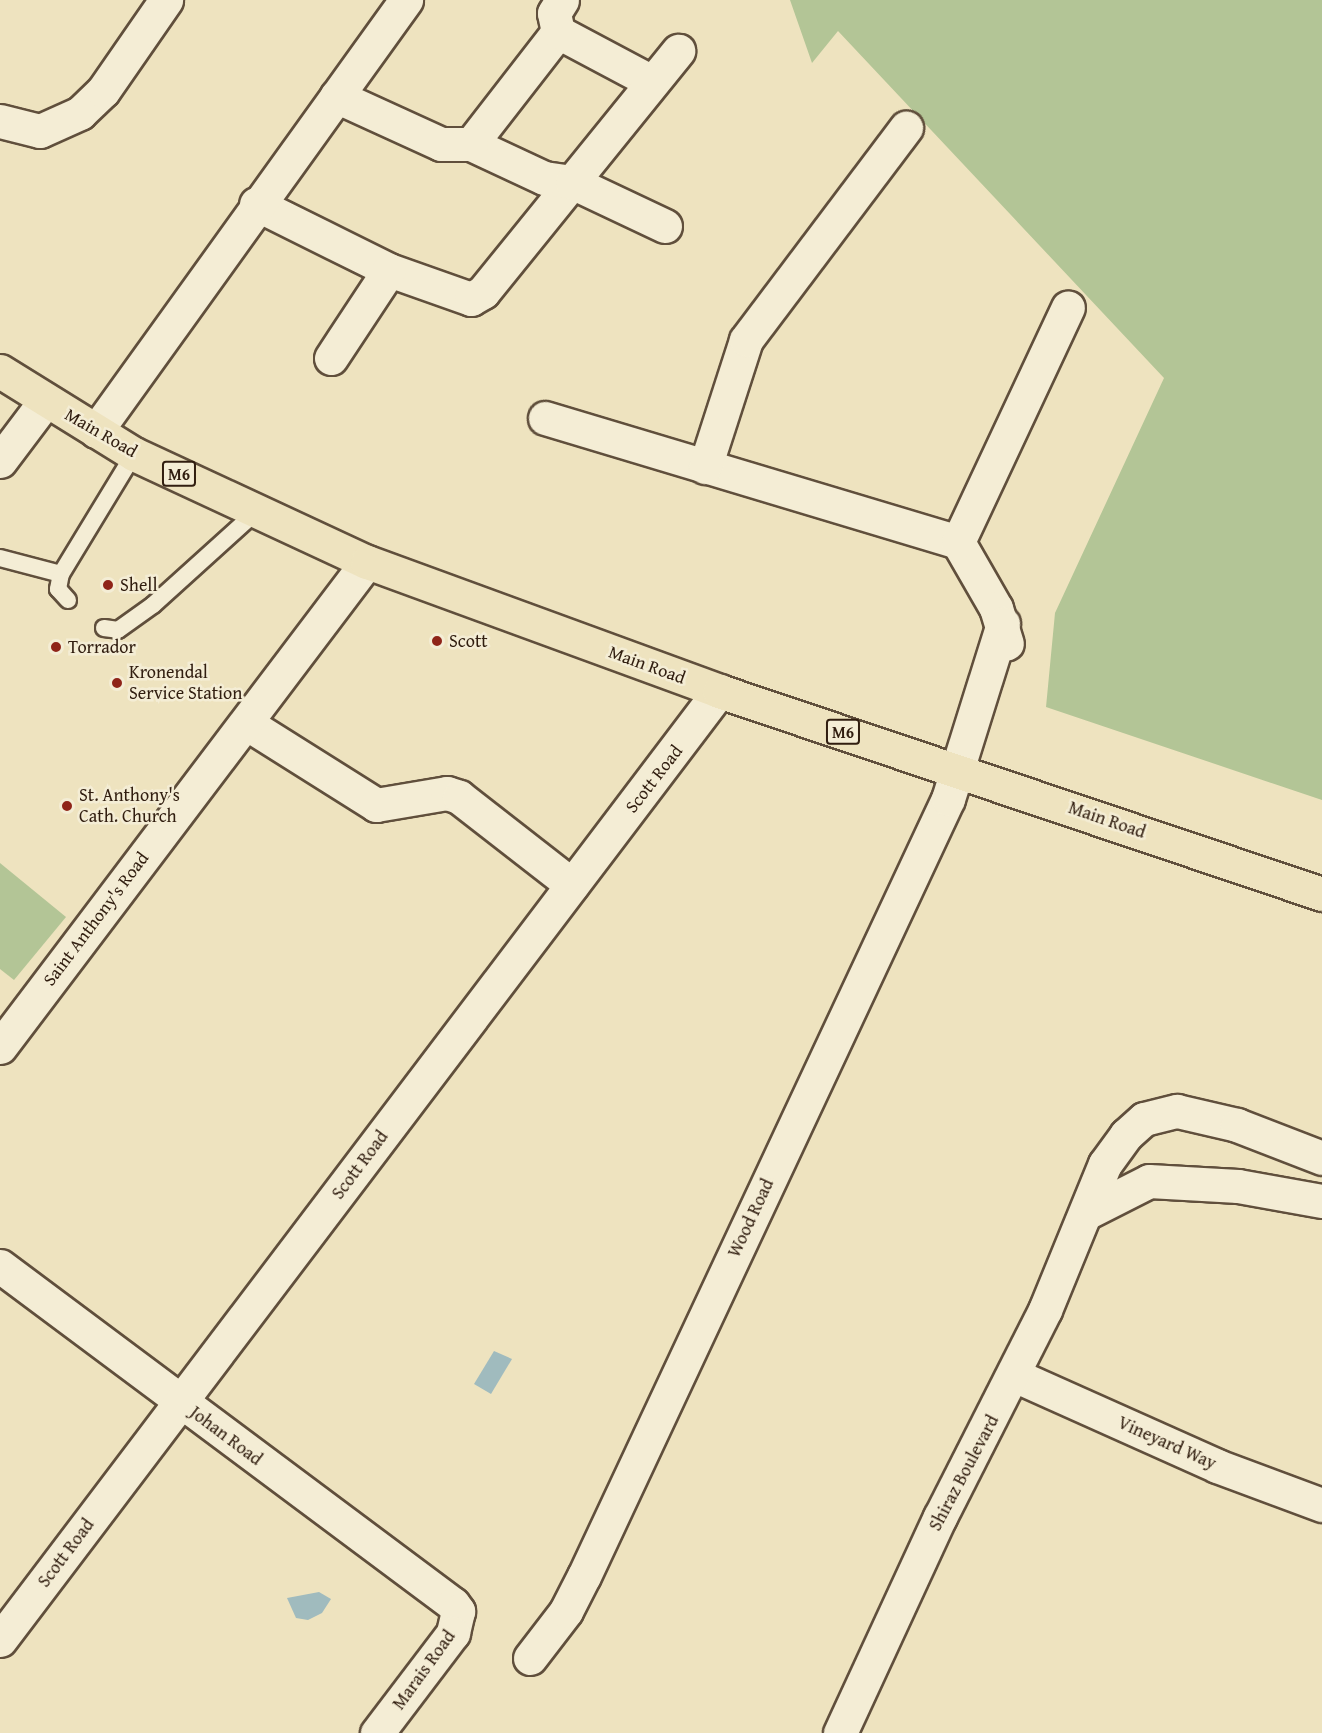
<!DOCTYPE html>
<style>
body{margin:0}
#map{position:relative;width:1322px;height:1733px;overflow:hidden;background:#eee3bf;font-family:"Gentium Book Plus",serif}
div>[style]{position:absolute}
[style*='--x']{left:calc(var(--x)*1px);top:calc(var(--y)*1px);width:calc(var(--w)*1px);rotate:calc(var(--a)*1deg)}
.green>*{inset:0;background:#b3c596}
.water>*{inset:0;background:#a0bbbe}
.roads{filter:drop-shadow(2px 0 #604f3c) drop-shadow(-2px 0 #604f3c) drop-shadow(0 2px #604f3c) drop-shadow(0 -2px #604f3c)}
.lane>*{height:16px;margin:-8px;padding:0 8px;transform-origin:8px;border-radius:8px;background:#f4edd5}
.street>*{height:33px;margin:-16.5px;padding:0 16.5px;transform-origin:16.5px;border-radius:16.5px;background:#f4edd5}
.primary>*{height:33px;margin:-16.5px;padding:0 16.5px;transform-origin:16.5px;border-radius:16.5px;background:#eee3bf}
.dots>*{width:16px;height:16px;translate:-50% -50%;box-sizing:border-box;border:3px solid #f4edd5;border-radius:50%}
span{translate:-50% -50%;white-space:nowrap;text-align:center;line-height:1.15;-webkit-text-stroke:5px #f4edd5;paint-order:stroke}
.shield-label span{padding:2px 4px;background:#f4edd5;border:2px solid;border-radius:4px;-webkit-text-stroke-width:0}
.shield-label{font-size:16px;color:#311e10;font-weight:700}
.street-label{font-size:18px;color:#311e10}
.poi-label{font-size:18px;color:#311e10}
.left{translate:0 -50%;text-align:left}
</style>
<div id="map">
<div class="green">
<div style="clip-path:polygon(790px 0,1322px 0,1322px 800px,1046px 707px,1055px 613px,1164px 378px,838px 31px,812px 63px)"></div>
<div style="clip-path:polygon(0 863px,66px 917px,14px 980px,0 969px)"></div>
</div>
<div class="water">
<div style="clip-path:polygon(494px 1351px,512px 1359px,491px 1394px,474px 1384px)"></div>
<div style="clip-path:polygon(319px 1592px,331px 1599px,322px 1613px,308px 1620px,296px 1618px,287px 1598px)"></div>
</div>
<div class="roads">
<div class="lane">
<div style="--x:0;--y:558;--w:63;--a:14.7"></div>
<div style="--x:68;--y:600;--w:15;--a:-132"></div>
<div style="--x:58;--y:589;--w:15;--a:-79"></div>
<div style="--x:61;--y:574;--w:140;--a:-58.7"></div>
<div style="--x:104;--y:628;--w:14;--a:8"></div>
<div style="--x:118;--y:630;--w:43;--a:-35.5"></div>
<div style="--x:153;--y:605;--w:140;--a:-42.1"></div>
</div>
<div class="street">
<div style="--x:558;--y:32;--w:106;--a:28"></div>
<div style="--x:0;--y:121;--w:41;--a:14"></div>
<div style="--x:40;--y:131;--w:44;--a:-24.2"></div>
<div style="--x:80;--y:113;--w:32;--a:-44"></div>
<div style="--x:103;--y:91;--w:111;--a:-55.3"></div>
<div style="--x:471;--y:144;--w:142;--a:-52.2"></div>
<div style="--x:558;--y:32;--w:19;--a:-102"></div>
<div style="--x:554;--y:13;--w:15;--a:-58"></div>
<div style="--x:256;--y:204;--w:148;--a:26.4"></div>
<div style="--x:389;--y:270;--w:87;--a:19.5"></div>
<div style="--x:471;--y:299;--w:14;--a:-30"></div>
<div style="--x:483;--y:292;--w:141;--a:-51"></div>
<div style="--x:572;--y:182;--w:28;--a:-172"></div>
<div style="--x:544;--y:178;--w:81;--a:-155"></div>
<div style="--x:471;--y:144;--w:30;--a:180"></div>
<div style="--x:441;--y:144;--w:115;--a:-155.4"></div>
<div style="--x:665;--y:226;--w:103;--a:-154.7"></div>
<div style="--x:572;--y:182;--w:169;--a:-51"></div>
<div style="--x:331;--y:358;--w:105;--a:-56.6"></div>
<div style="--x:545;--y:418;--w:431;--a:16.7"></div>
<div style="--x:958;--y:542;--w:76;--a:60.1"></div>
<div style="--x:996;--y:608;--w:37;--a:73"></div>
<div style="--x:96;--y:431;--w:531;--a:-54.27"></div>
<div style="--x:0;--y:461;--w:76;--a:-53"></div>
<div style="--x:705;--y:467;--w:133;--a:-72.1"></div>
<div style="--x:746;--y:340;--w:266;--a:-53"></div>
<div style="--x:958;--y:542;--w:259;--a:-64.9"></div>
<div style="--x:246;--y:723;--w:154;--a:32.2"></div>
<div style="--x:376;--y:805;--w:72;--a:-9.6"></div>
<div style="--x:447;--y:793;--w:13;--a:18"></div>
<div style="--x:459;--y:797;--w:143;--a:37.9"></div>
<div style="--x:0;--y:1047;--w:608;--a:-52.89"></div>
<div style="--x:1088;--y:1212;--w:68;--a:-26.9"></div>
<div style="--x:1149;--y:1181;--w:89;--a:3.2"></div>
<div style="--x:1238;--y:1186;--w:85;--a:10.1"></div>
<div style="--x:0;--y:1266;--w:565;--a:36.73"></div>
<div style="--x:453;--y:1604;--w:9;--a:54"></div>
<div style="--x:458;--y:1611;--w:23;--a:103"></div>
<div style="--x:453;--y:1633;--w:126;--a:127.2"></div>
<div style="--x:1014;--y:1375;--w:222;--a:24.1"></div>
<div style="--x:1217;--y:1466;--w:112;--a:20.4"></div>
<div style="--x:0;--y:1640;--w:1191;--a:-52.85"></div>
<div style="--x:530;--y:1658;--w:59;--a:-52.5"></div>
<div style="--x:566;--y:1611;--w:39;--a:-63"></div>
<div style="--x:584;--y:1576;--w:858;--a:-64.9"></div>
<div style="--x:948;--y:799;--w:184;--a:-72.6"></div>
<div style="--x:840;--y:1733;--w:238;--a:-65.2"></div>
<div style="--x:940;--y:1517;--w:232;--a:-63.1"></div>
<div style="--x:1045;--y:1310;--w:158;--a:-67.7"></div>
<div style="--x:1105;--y:1164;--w:36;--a:-54"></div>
<div style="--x:1126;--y:1135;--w:24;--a:-42"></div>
<div style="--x:1144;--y:1119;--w:34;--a:-14"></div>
<div style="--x:1177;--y:1111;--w:62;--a:13.1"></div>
<div style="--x:1237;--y:1125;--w:91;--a:21.2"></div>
</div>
<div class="primary">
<div style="--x:0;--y:371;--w:158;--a:31.8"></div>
<div style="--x:134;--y:454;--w:257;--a:24.9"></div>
<div style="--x:367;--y:562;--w:375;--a:20.1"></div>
<div style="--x:719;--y:691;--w:636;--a:18.61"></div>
</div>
</div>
<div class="dots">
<div style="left:108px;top:585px;background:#8f2418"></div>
<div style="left:437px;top:641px;background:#8f2418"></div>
<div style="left:56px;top:647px;background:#8f2418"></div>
<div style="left:117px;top:683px;background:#8f2418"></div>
<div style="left:67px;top:806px;background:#8f2418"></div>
</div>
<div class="shield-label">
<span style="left:179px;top:474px">M6</span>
<span style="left:843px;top:732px">M6</span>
</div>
<div class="street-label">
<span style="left:101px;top:433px;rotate:30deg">Main Road</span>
<span style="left:647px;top:665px;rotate:20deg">Main Road</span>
<span style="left:654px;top:779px;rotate:-52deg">Scott Road</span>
<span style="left:1107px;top:820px;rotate:19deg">Main Road</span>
<span style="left:96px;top:919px;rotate:-53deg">Saint Anthony's Road</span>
<span style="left:360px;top:1165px;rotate:-53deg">Scott Road</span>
<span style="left:751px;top:1218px;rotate:-65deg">Wood Road</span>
<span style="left:226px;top:1436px;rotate:37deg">Johan Road</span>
<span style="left:1167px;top:1443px;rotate:24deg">Vineyard Way</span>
<span style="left:964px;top:1473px;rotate:-62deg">Shiraz Boulevard</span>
<span style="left:66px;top:1553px;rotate:-53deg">Scott Road</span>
<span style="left:424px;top:1670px;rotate:-54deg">Marais Road</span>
</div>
<div class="poi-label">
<span class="left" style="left:120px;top:585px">Shell</span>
<span class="left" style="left:449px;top:641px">Scott</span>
<span class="left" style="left:68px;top:647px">Torrador</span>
<span class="left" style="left:129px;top:683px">Kronendal<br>Service Station</span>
<span class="left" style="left:79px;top:806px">St. Anthony's<br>Cath. Church</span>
</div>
</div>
